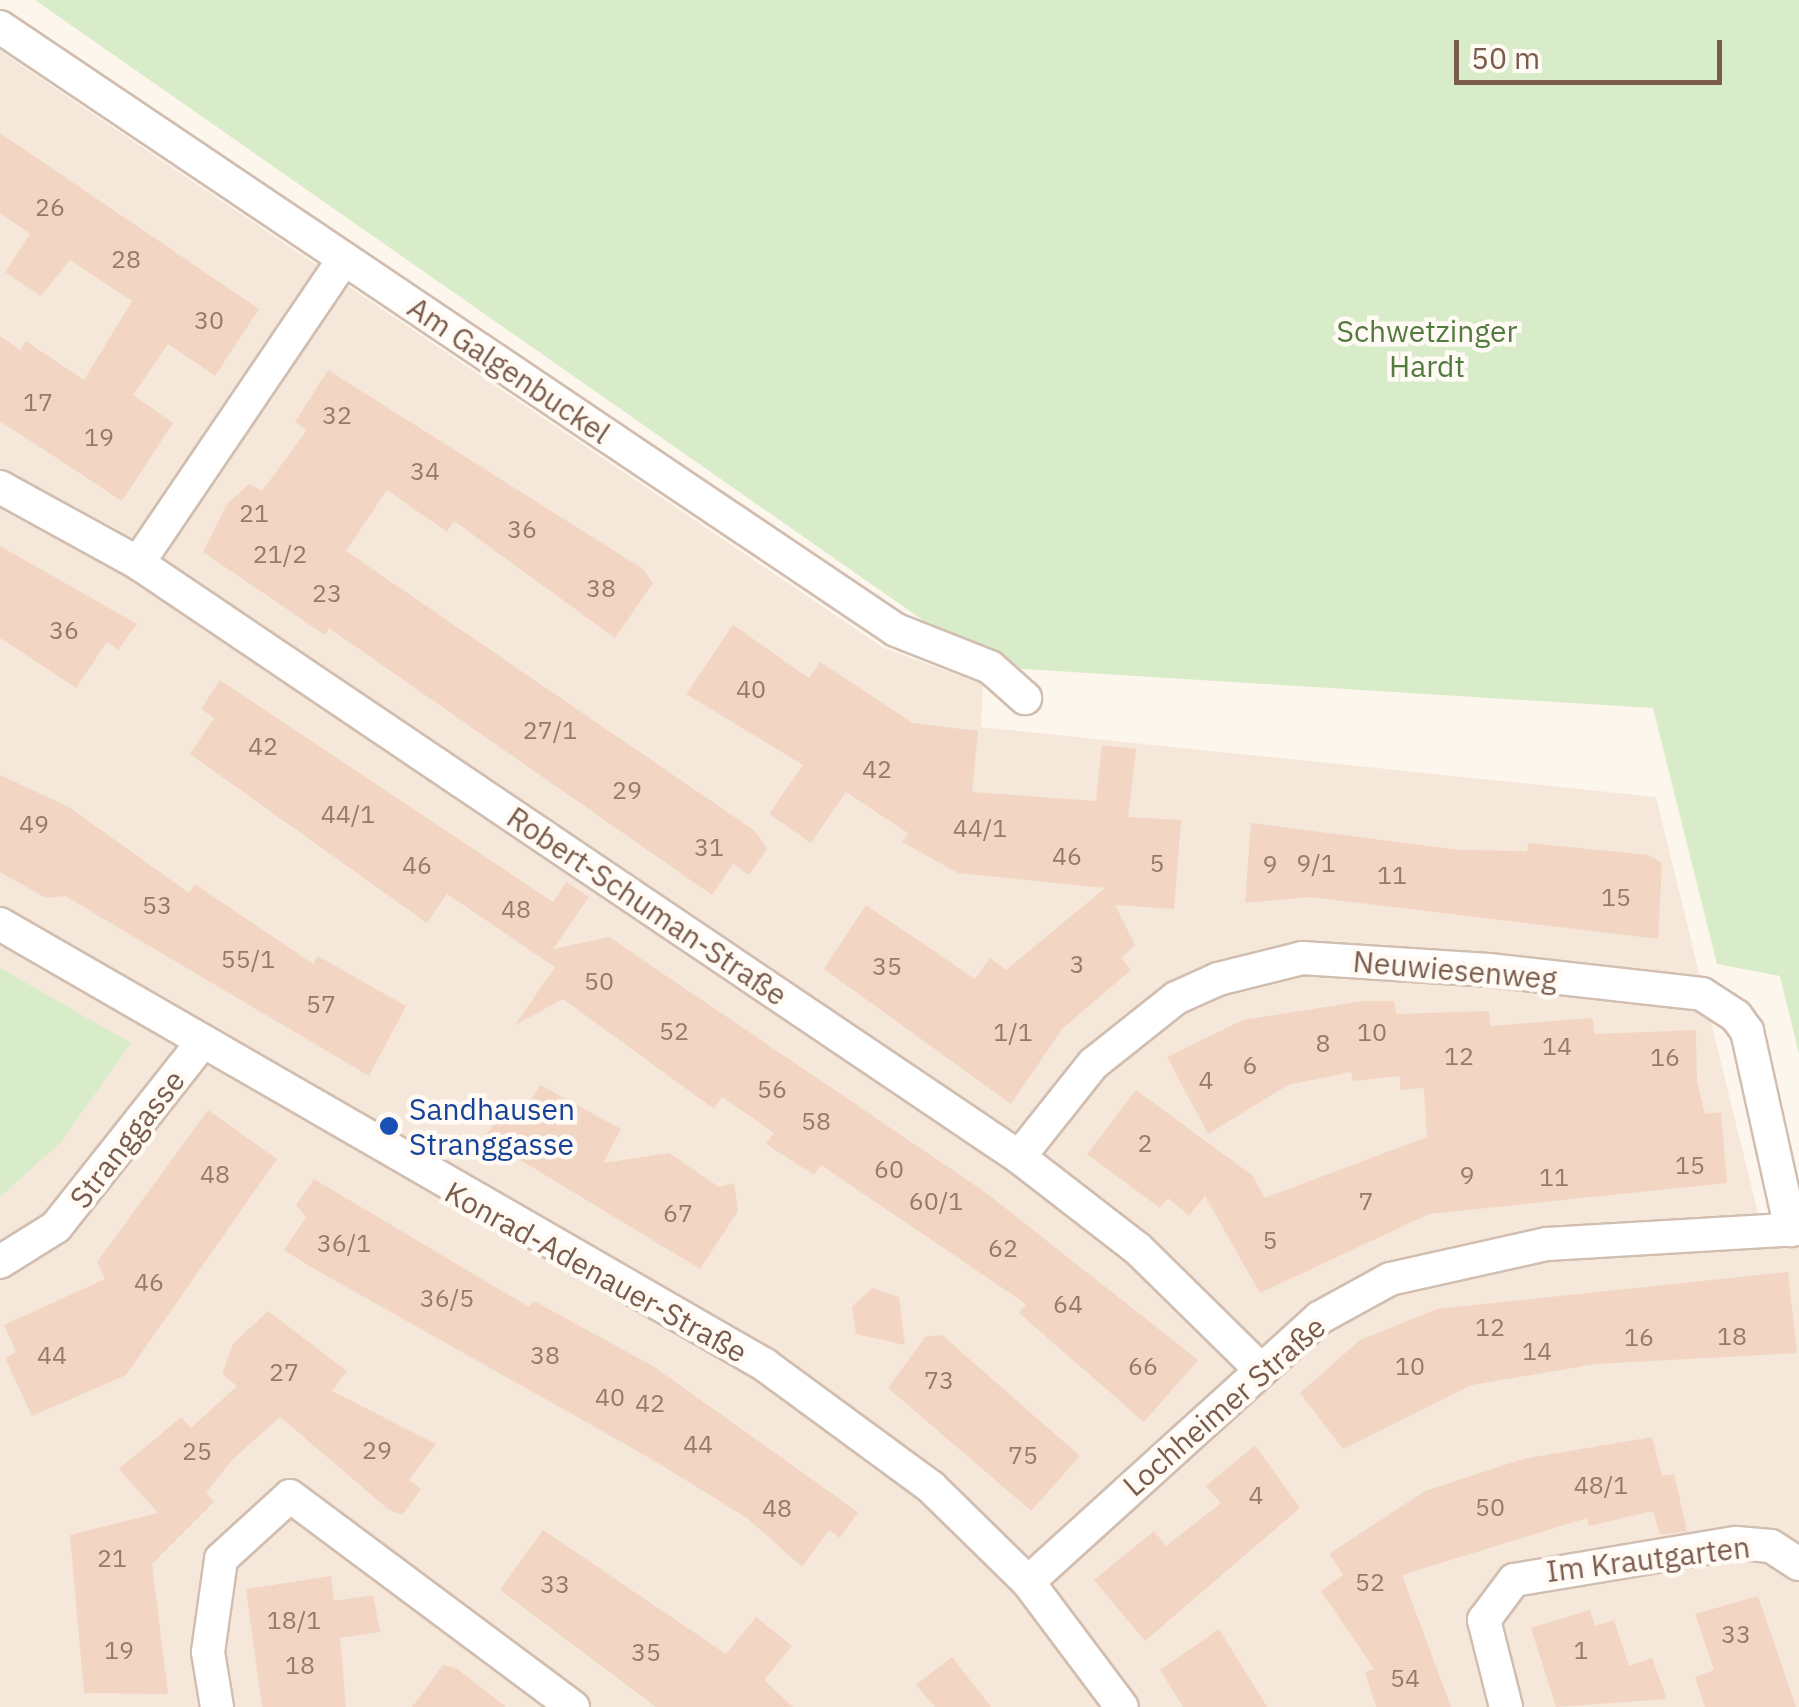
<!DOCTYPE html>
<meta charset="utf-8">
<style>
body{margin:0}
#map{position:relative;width:1799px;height:1707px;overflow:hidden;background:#fdf6ec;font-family:"IBM Plex Sans",sans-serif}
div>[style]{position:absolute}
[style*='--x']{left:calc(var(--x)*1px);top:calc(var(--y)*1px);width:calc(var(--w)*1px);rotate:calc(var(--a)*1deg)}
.residential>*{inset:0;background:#f5e8da}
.green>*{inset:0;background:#d8ecc9}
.building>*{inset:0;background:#f3d5c3}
.roads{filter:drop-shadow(2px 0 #d1beb0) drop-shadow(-2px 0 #d1beb0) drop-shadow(0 2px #d1beb0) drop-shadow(0 -2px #d1beb0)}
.street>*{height:32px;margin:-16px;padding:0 16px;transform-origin:16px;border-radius:16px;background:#fff}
.dots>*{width:28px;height:28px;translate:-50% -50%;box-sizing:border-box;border:5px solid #fffaf3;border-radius:50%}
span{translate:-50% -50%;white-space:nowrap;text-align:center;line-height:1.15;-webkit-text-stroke:9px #fffaf3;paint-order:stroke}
.number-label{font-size:25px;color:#987a6a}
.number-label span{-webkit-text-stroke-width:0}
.park-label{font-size:30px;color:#537a41}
.street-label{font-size:30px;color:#7a5c4d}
.transit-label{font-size:30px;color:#164399}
.left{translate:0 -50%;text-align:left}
.scale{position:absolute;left:1454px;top:40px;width:268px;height:45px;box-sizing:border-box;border:5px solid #7a5c4d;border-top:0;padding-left:12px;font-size:30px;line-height:35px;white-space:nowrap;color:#7a5c4d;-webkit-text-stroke:8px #fffaf3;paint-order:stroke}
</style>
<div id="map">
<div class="residential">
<div style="clip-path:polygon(0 51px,884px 648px,983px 684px,981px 727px,1656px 797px,1765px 1242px,1799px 1240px,1799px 1707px,0 1707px)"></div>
</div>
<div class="green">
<div style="clip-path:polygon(35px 0,1799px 0,1799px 1054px,1780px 976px,1717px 964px,1653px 708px,990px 667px)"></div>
<div style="clip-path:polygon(0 968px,131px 1043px,61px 1142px,0 1197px)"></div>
</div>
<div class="building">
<div style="clip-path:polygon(0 133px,259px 309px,215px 376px,168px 344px,133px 395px,173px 423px,122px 501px,0 421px,0 336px,20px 350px,26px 341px,84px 380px,132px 301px,70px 260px,41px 296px,5px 272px,30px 234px,0 213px)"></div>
<div style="clip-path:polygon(328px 370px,643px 569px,653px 583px,615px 638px,454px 521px,447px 532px,387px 490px,346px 551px,755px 831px,767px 849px,749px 875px,733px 864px,712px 895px,329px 628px,325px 635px,203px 552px,228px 503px,249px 484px,262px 491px,307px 430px,295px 422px)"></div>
<div style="clip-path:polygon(0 546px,137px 624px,118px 650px,107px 642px,76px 688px,0 638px)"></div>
<div style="clip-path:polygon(733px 625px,809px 678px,820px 662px,913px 723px,978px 731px,972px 792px,1096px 801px,1102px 745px,1136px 749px,1128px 817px,1181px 820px,1174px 909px,1115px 905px,1135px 945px,1121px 958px,1131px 970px,1062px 1029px,1011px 1104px,824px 969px,866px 905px,975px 979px,990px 958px,1006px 970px,1105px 888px,958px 873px,902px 842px,908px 833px,846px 792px,811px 843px,769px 814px,803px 765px,686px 694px)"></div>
<div style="clip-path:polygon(220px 680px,553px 902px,566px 882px,589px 897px,553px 949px,609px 937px,985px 1192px,1198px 1360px,1144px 1422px,1019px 1313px,1026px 1304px,821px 1165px,814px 1175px,766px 1144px,774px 1133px,722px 1097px,714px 1109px,563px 999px,515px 1025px,555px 967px,447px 894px,427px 923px,190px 754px,214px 718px,201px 709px)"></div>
<div style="clip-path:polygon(0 775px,69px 807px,189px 893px,195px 884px,313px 964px,318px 956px,406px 1006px,369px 1076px,65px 896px,46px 898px,0 872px)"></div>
<div style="clip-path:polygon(1251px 823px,1459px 850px,1527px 851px,1528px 843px,1649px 855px,1662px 863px,1658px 939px,1310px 897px,1245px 903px)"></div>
<div style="clip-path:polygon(1363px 1001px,1394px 1001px,1397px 1014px,1489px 1011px,1490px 1026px,1593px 1018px,1594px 1034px,1696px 1030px,1697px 1082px,1705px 1114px,1721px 1112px,1727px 1183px,1429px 1214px,1260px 1293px,1205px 1196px,1189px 1216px,1168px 1198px,1160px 1208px,1087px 1154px,1136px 1090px,1252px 1175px,1265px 1198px,1427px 1137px,1424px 1088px,1400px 1090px,1400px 1076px,1353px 1081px,1351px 1072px,1288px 1085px,1208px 1134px,1167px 1057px,1243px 1020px)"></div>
<div style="clip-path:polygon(540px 1085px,621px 1129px,603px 1163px,669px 1153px,719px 1187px,734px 1183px,738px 1211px,700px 1269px,484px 1138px,501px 1114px,517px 1124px)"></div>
<div style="clip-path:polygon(208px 1110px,277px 1159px,126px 1375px,32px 1416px,5px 1358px,16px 1352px,4px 1325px,105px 1279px,97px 1262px)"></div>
<div style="clip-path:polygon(314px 1179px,529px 1307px,534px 1301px,653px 1366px,858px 1512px,840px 1538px,829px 1530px,802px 1567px,747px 1518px,648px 1457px,311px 1267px,284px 1250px,306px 1217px,296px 1205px)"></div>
<div style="clip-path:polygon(1788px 1272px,1797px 1353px,1596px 1364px,1472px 1385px,1343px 1449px,1300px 1393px,1360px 1340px,1437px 1309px)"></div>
<div style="clip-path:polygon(872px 1288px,899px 1297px,905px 1345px,856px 1334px,852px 1307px)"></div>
<div style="clip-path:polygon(268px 1311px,347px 1371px,332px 1391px,436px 1444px,409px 1480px,421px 1489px,402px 1515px,388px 1509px,280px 1417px,232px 1460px,206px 1493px,214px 1502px,152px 1564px,168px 1694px,84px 1693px,70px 1535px,158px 1513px,119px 1469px,181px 1417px,191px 1428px,237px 1386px,222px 1374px,233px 1344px)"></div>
<div style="clip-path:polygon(942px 1335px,1080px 1456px,1031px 1511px,888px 1388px,925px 1337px)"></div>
<div style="clip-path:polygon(1652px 1437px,1662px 1476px,1674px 1474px,1687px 1531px,1660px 1535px,1653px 1511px,1589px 1526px,1587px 1518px,1402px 1575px,1451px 1707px,1376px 1707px,1365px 1672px,1374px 1669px,1321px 1591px,1343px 1575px,1329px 1554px,1425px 1491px,1523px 1459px)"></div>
<div style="clip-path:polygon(1255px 1445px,1300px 1508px,1145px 1641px,1094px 1580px,1154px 1531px,1166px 1546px,1221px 1503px,1206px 1486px)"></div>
<div style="clip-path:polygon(543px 1530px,726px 1654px,756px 1617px,792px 1646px,764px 1680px,793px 1707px,656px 1707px,500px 1590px)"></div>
<div style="clip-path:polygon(331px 1576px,334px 1601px,373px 1595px,380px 1632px,340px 1638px,346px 1707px,262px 1707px,246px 1589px)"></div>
<div style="clip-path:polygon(1758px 1596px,1796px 1707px,1705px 1707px,1695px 1677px,1714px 1670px,1695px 1614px)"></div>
<div style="clip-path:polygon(1590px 1610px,1595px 1626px,1614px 1620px,1629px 1666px,1652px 1658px,1667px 1699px,1556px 1707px,1531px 1628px)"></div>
<div style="clip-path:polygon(1219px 1629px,1240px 1663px,1267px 1707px,1183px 1707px,1160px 1670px)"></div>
<div style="clip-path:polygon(952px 1657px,991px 1707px,935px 1707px,916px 1685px)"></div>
<div style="clip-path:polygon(443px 1665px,456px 1668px,506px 1707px,412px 1707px)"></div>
</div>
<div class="roads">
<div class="street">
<div style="--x:0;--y:27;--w:1080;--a:33.94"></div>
<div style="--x:896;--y:630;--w:101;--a:21.5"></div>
<div style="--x:990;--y:667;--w:47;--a:41.5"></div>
<div style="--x:0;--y:487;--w:158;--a:28.8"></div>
<div style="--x:138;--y:563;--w:1063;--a:33.99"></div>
<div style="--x:1019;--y:1157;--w:150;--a:37.7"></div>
<div style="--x:1138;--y:1249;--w:171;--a:44.5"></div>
<div style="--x:138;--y:563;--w:367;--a:-55.9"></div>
<div style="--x:0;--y:924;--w:883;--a:29.96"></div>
<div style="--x:765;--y:1365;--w:206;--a:36.3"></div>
<div style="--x:931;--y:1487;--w:136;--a:44.4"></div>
<div style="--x:1028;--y:1582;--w:156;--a:53.1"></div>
<div style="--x:1019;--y:1157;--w:119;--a:-51.5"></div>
<div style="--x:1093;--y:1064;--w:106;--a:-38.5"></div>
<div style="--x:1176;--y:998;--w:46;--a:-24.3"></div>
<div style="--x:1218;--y:979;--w:87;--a:-14"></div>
<div style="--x:1302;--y:958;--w:187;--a:3.7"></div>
<div style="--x:1489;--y:970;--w:214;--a:6.4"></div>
<div style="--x:1702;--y:994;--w:40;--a:32.9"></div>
<div style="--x:1736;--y:1016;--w:19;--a:54"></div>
<div style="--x:1747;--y:1031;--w:204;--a:77.5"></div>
<div style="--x:0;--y:1262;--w:66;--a:-32"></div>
<div style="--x:56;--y:1227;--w:232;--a:-51.6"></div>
<div style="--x:1028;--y:1582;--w:393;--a:-42.2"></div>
<div style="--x:1319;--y:1318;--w:81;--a:-28.8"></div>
<div style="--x:1390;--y:1279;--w:161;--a:-12.6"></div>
<div style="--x:1547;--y:1244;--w:252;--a:-3.4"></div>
<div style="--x:217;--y:1707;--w:56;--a:-99.3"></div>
<div style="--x:208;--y:1652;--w:94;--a:-82"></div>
<div style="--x:221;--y:1559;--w:93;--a:-42.4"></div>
<div style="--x:290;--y:1496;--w:353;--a:36.7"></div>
<div style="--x:1506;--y:1707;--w:90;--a:-104.2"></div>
<div style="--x:1484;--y:1620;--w:50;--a:-53.1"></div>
<div style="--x:1514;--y:1580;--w:225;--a:-9.5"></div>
<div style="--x:1736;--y:1543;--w:35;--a:5"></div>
<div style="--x:1771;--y:1546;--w:33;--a:33"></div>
</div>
</div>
<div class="dots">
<div style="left:389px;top:1126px;background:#1a4fb4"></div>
</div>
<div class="number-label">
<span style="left:50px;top:207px">26</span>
<span style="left:126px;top:259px">28</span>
<span style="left:209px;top:320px">30</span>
<span style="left:38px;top:402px">17</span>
<span style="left:337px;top:415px">32</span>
<span style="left:99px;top:437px">19</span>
<span style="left:425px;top:471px">34</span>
<span style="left:254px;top:513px">21</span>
<span style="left:522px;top:529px">36</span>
<span style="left:280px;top:554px">21/2</span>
<span style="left:601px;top:588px">38</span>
<span style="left:327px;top:593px">23</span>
<span style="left:64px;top:630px">36</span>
<span style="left:751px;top:689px">40</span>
<span style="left:550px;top:730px">27/1</span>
<span style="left:263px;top:746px">42</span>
<span style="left:877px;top:769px">42</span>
<span style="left:627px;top:790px">29</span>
<span style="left:348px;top:814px">44/1</span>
<span style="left:34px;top:824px">49</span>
<span style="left:980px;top:828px">44/1</span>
<span style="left:709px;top:847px">31</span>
<span style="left:1067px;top:856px">46</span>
<span style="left:1157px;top:863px">5</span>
<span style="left:1316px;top:863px">9/1</span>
<span style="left:1270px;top:864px">9</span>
<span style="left:417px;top:865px">46</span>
<span style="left:1392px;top:875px">11</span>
<span style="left:1616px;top:897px">15</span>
<span style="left:157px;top:905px">53</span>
<span style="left:516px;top:909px">48</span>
<span style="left:248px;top:959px">55/1</span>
<span style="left:1077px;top:964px">3</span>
<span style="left:887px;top:966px">35</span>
<span style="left:599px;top:981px">50</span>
<span style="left:321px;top:1004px">57</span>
<span style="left:674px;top:1031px">52</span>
<span style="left:1013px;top:1032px">1/1</span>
<span style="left:1372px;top:1032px">10</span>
<span style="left:1323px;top:1043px">8</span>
<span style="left:1557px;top:1046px">14</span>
<span style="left:1459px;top:1056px">12</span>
<span style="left:1665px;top:1057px">16</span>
<span style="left:1250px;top:1065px">6</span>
<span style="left:1206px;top:1080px">4</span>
<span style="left:772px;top:1089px">56</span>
<span style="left:816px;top:1121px">58</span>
<span style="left:1145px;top:1143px">2</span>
<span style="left:1690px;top:1165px">15</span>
<span style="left:889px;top:1169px">60</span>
<span style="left:215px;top:1174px">48</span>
<span style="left:1467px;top:1175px">9</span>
<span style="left:1554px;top:1177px">11</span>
<span style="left:936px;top:1201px">60/1</span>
<span style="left:1366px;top:1201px">7</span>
<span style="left:678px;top:1213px">67</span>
<span style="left:1270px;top:1240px">5</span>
<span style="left:344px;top:1243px">36/1</span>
<span style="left:1003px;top:1248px">62</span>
<span style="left:149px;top:1282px">46</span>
<span style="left:447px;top:1298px">36/5</span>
<span style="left:1068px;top:1304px">64</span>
<span style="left:1490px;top:1327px">12</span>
<span style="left:1732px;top:1336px">18</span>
<span style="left:1639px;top:1337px">16</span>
<span style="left:1537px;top:1351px">14</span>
<span style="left:52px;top:1355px">44</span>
<span style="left:545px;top:1355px">38</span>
<span style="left:1143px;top:1366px">66</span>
<span style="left:1410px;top:1366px">10</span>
<span style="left:284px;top:1372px">27</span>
<span style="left:939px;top:1380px">73</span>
<span style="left:610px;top:1397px">40</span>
<span style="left:650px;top:1403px">42</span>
<span style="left:698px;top:1444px">44</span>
<span style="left:377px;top:1450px">29</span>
<span style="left:197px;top:1451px">25</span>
<span style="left:1023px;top:1455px">75</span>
<span style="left:1601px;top:1485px">48/1</span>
<span style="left:1256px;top:1495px">4</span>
<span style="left:1490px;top:1507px">50</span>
<span style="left:777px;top:1508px">48</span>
<span style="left:112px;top:1558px">21</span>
<span style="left:1370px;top:1582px">52</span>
<span style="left:555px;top:1584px">33</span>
<span style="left:294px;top:1620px">18/1</span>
<span style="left:1736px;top:1634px">33</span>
<span style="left:119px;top:1650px">19</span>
<span style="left:1581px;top:1650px">1</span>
<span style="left:646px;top:1652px">35</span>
<span style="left:300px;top:1665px">18</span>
<span style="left:1405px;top:1678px">54</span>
</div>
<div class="park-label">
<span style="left:1427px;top:348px">Schwetzinger<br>Hardt</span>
</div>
<div class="street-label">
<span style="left:509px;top:370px;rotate:34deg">Am Galgenbuckel</span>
<span style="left:647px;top:906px;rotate:34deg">Robert-Schuman-Straße</span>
<span style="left:1455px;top:970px;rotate:5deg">Neuwiesenweg</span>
<span style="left:127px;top:1139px;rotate:-52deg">Stranggasse</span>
<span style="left:596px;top:1272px;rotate:29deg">Konrad-Adenauer-Straße</span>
<span style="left:1224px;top:1406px;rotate:-41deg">Lochheimer Straße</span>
<span style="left:1648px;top:1559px;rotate:-7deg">Im Krautgarten</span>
</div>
<div class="transit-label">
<span class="left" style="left:409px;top:1126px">Sandhausen<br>Stranggasse</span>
</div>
<div class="scale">50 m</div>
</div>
